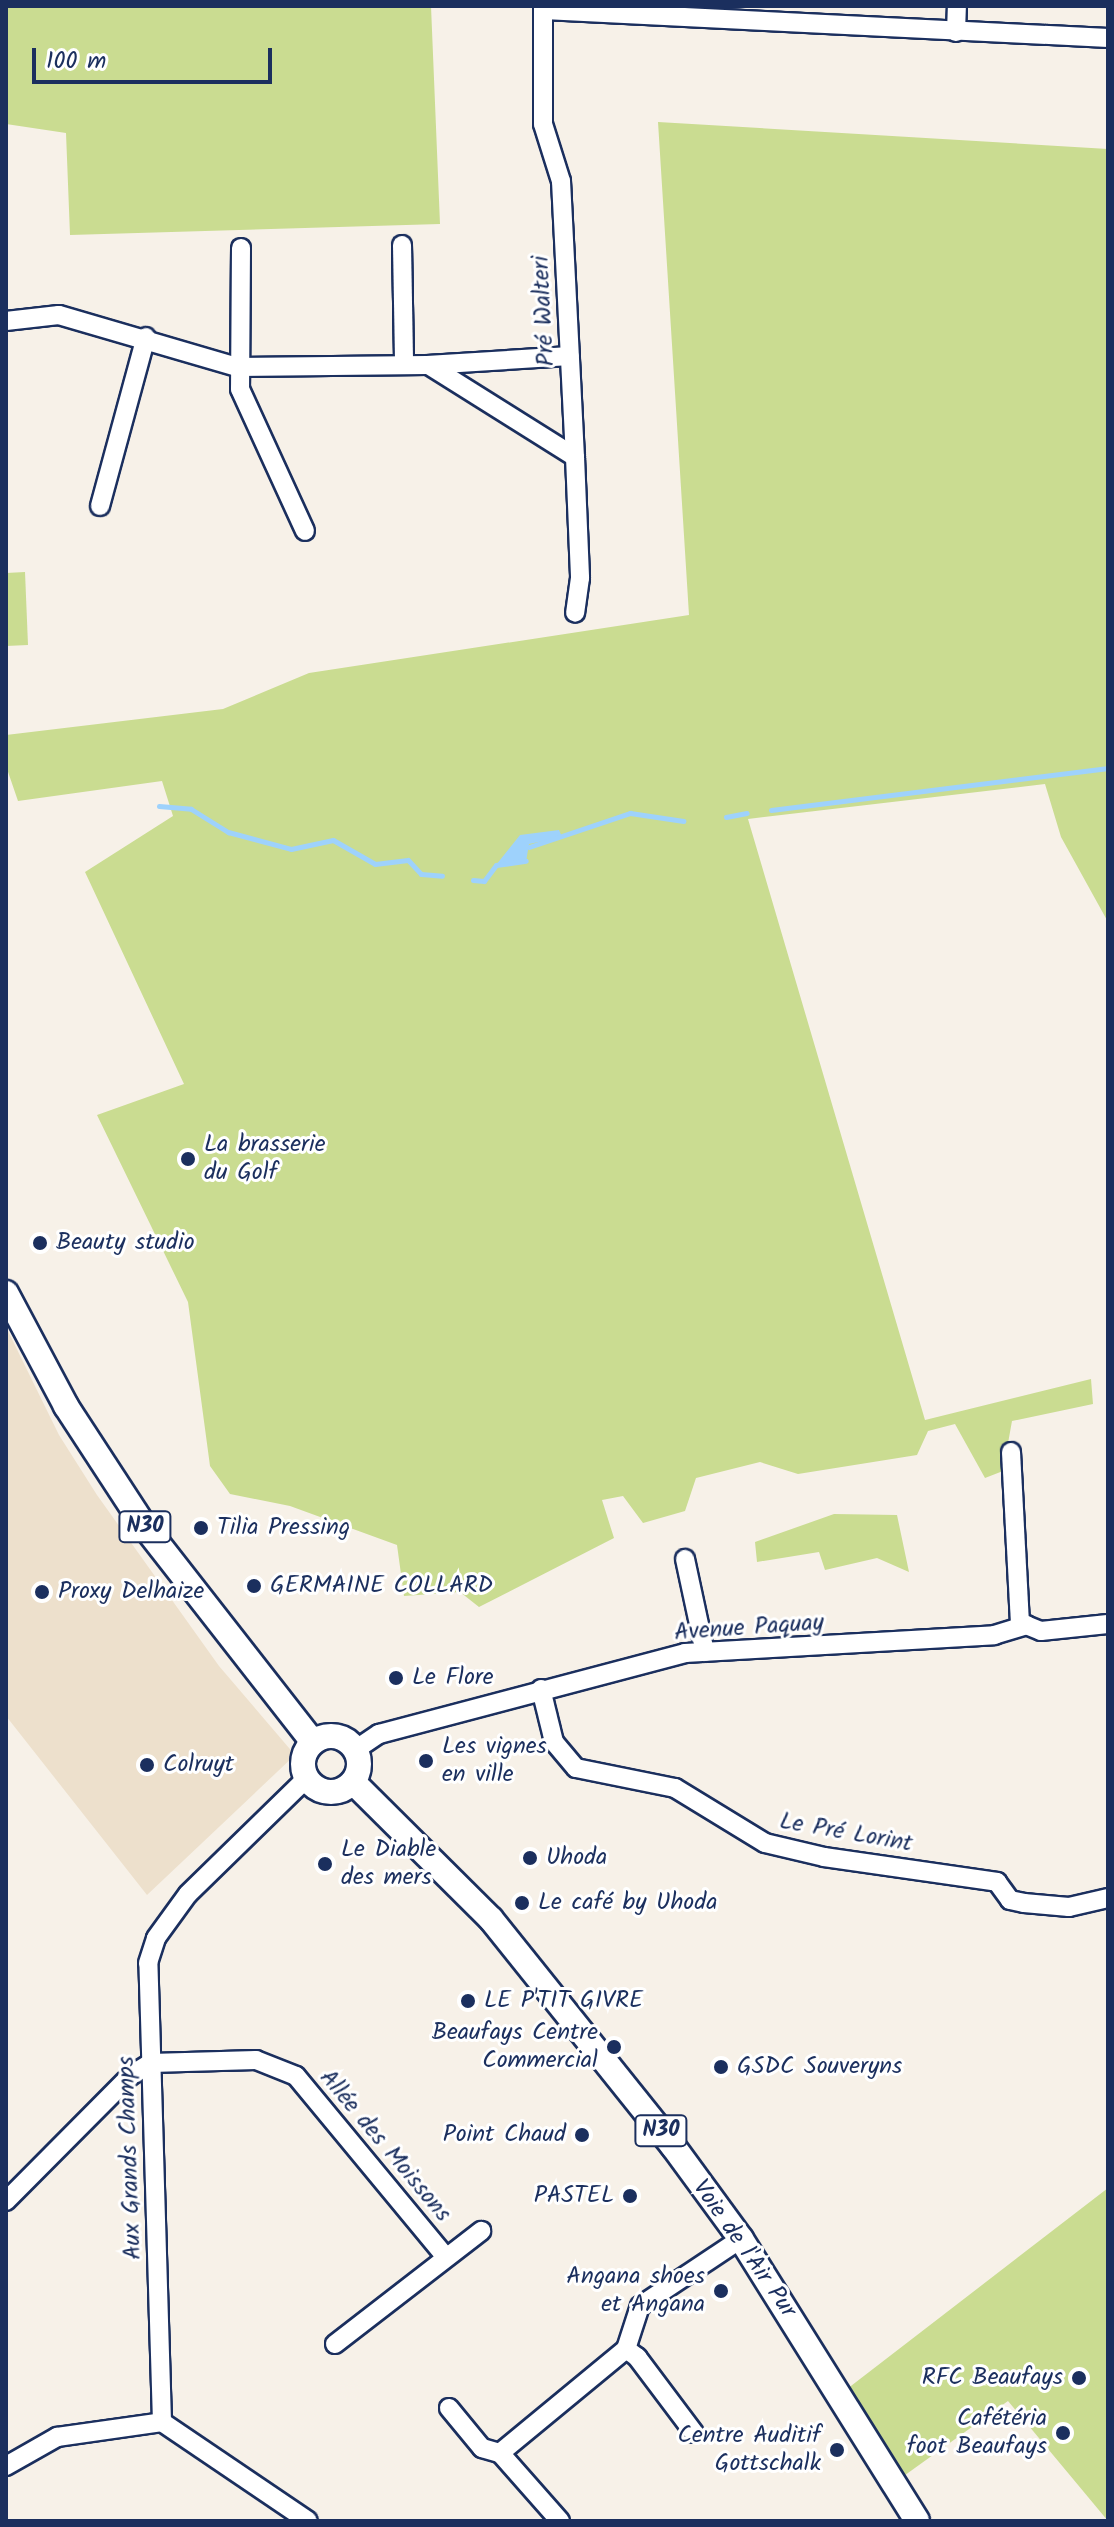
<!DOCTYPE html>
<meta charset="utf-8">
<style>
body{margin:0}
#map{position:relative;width:1114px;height:2527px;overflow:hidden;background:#f7f1e8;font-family:Kalam,sans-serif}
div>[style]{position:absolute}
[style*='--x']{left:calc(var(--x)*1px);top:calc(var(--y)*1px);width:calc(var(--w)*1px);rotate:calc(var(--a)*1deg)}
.built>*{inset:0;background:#ede0cc}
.green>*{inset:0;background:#cadc91}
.water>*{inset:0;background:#9ed2fc}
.stream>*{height:5px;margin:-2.5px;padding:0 2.5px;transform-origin:2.5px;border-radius:2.5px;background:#9ed2fc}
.roads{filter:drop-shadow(2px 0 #1b2f5e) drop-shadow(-2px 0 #1b2f5e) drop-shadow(0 2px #1b2f5e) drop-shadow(0 -2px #1b2f5e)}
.minor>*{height:18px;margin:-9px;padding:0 9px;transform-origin:9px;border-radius:9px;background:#fff}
.major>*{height:24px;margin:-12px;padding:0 12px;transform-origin:12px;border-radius:12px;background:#fff}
.major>.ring{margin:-12px;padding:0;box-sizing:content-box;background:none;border:24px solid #fff;border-radius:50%}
.dots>*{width:22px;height:22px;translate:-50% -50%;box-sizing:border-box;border:4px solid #fff;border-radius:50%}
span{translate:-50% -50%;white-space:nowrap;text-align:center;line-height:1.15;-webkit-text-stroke:6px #fff;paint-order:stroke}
.shield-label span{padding:2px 6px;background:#fff;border:2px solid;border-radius:6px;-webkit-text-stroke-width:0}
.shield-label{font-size:22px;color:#1b2f5e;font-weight:700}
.street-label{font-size:24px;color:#1b2f5e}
.poi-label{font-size:24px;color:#1b2f5e}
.left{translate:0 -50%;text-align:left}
.right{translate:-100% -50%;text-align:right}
.frame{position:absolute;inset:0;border:8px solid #1b2f5e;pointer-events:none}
.scale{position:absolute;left:32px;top:48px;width:240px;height:36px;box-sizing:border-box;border:4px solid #1b2f5e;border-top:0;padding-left:10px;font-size:24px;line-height:28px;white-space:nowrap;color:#1b2f5e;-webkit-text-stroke:6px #fff;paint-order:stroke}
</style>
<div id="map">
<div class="built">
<div style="clip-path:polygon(6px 1327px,59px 1435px,97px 1495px,219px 1666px,295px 1755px,147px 1895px,6px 1716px)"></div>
</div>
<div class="green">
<div style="clip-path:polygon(6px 6px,431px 6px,440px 224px,70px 235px,66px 133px,6px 124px)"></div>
<div style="clip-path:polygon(658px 122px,1108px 149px,1108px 922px,1061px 837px,1045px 784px,748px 819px,925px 1420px,1091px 1379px,1093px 1404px,1012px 1421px,1003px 1471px,985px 1478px,955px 1424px,928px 1431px,917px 1455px,798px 1474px,760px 1462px,696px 1478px,685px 1511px,643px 1523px,623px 1496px,602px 1500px,614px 1538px,479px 1607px,460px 1592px,404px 1596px,397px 1545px,290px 1506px,230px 1494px,210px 1466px,188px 1302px,97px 1115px,184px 1084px,85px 872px,173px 816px,162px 781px,18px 801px,6px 766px,6px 735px,223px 709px,309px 673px,689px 615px)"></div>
<div style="clip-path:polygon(25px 572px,28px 645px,6px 646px,6px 573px)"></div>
<div style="clip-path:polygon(834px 1514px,897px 1515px,909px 1572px,877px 1558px,825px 1570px,819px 1552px,757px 1562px,755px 1542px)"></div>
<div style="clip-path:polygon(1108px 2188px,1108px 2521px,1008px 2401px,901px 2478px,847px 2389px)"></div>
</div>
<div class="water">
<div style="clip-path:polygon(559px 830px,562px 837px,529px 844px,526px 862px,496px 865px,520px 835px)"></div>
</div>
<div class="stream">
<div style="--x:159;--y:806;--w:32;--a:5"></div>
<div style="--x:191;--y:809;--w:44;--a:31.9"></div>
<div style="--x:228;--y:832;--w:65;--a:15.1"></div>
<div style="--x:291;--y:849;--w:43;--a:-12.1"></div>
<div style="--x:333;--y:840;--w:48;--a:29.7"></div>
<div style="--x:375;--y:864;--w:33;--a:-7"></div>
<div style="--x:408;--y:860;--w:19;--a:47"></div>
<div style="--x:421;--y:874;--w:21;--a:5"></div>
<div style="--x:771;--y:810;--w:340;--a:-7.1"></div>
<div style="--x:726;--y:817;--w:21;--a:-11"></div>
<div style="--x:529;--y:847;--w:107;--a:-18.6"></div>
<div style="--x:630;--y:813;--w:54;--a:8.6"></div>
<div style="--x:473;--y:880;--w:11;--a:5"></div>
<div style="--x:484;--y:881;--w:20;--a:-53"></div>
<div style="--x:496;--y:865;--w:30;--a:-8"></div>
</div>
<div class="roads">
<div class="minor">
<div style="--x:543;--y:6;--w:118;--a:90"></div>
<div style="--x:543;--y:124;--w:60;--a:72.5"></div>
<div style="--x:561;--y:181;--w:276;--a:87.1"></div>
<div style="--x:575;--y:457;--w:121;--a:87.6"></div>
<div style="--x:580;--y:578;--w:35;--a:98"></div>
<div style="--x:544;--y:10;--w:565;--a:2.84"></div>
<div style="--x:956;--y:32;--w:26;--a:-88"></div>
<div style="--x:402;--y:245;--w:119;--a:89"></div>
<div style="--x:241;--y:248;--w:141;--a:90.4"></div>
<div style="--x:240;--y:389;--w:156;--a:65.4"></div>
<div style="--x:6;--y:321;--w:53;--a:-6.5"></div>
<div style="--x:59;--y:315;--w:185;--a:16.3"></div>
<div style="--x:237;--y:367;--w:190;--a:-0.6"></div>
<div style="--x:427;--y:365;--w:143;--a:-3.6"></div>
<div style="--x:430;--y:366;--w:171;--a:32.1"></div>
<div style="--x:100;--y:506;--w:175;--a:-74.8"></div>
<div style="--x:1011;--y:1452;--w:174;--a:87"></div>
<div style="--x:685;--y:1559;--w:95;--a:77.9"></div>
<div style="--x:541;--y:1689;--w:55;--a:76.2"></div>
<div style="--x:554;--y:1742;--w:34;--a:50"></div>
<div style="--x:576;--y:1768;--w:101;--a:11.4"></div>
<div style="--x:675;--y:1788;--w:105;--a:31.4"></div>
<div style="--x:765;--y:1843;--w:61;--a:13.3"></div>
<div style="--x:824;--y:1857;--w:175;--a:8.2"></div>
<div style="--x:997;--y:1882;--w:22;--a:54"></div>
<div style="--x:1010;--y:1900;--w:14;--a:12"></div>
<div style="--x:1024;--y:1903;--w:45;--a:5.1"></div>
<div style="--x:1069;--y:1907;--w:40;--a:-13"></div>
<div style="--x:355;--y:1750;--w:29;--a:-34"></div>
<div style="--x:379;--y:1734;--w:317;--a:-14.8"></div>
<div style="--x:685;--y:1653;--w:310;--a:-3.3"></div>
<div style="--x:994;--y:1635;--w:34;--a:-17"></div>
<div style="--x:1026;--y:1625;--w:16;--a:22"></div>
<div style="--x:1041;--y:1631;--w:67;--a:-6"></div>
<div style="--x:6;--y:2201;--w:176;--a:-45.2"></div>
<div style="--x:130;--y:2076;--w:25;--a:-32"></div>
<div style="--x:151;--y:2063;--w:105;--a:-1.6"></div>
<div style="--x:256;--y:2060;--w:43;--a:21.8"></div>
<div style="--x:296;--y:2076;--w:235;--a:50.4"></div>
<div style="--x:335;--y:2344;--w:185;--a:-37.7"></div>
<div style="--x:626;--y:2349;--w:14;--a:36"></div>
<div style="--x:637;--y:2357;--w:95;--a:53.1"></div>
<div style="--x:449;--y:2408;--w:52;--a:50.5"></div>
<div style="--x:482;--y:2448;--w:19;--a:16"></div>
<div style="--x:162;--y:2422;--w:459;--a:-91.7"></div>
<div style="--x:148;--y:1963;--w:26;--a:-72"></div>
<div style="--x:156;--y:1938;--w:54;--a:-54"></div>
<div style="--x:188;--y:1894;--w:165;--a:-44.3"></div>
<div style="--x:162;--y:2422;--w:176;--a:34.1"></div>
<div style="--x:6;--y:2466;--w:59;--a:-29.6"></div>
<div style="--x:57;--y:2437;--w:106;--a:-8.1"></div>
<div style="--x:560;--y:2521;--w:91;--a:-131.4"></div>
<div style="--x:500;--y:2453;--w:163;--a:-39.5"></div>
<div style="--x:626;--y:2349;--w:45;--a:-72"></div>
<div style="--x:640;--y:2306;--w:121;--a:-33.6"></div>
</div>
<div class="major">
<div style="--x:6;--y:1293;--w:128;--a:62"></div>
<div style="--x:66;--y:1406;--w:145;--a:56.9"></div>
<div style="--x:145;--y:1527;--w:273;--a:52"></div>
<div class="ring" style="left:303px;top:1736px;width:32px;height:32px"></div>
<div style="--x:353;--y:1782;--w:194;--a:44.8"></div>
<div style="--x:491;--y:1919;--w:291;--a:51.3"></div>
<div style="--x:673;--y:2146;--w:115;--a:53.8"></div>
<div style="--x:741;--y:2239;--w:332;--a:58"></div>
</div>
</div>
<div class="dots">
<div style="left:188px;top:1159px;background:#1b2f5e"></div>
<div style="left:40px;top:1243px;background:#1b2f5e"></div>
<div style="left:201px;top:1528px;background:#1b2f5e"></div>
<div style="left:254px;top:1586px;background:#1b2f5e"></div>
<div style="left:42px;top:1592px;background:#1b2f5e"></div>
<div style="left:396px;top:1678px;background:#1b2f5e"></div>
<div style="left:426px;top:1761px;background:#1b2f5e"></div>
<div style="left:147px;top:1765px;background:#1b2f5e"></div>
<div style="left:530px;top:1858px;background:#1b2f5e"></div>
<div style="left:325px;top:1864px;background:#1b2f5e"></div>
<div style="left:522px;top:1903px;background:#1b2f5e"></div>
<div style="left:468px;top:2001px;background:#1b2f5e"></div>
<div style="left:614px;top:2047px;background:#1b2f5e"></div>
<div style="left:721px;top:2067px;background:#1b2f5e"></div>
<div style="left:582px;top:2135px;background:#1b2f5e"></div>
<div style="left:630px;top:2196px;background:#1b2f5e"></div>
<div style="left:721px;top:2291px;background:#1b2f5e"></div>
<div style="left:1079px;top:2378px;background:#1b2f5e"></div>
<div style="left:1063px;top:2433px;background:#1b2f5e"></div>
<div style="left:837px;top:2450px;background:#1b2f5e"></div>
</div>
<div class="shield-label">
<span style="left:145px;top:1527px">N30</span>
<span style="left:661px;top:2131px">N30</span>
</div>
<div class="street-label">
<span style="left:544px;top:311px;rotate:-93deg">Pré Walteri</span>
<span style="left:749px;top:1628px;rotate:-4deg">Avenue Paquay</span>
<span style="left:846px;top:1833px;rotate:10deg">Le Pré Lorint</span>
<span style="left:385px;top:2146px;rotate:50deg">Allée des Moissons</span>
<span style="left:130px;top:2158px;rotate:-92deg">Aux Grands Champs</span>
<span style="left:744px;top:2249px;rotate:55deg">Voie de l'Air Pur</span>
</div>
<div class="poi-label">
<span class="left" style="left:204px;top:1159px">La brasserie<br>du Golf</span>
<span class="left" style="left:56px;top:1243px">Beauty studio</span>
<span class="left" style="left:217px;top:1528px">Tilia Pressing</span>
<span class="left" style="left:270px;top:1586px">GERMAINE COLLARD</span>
<span class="left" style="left:58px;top:1592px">Proxy Delhaize</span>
<span class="left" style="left:412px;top:1678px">Le Flore</span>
<span class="left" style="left:442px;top:1761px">Les vignes<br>en ville</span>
<span class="left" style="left:163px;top:1765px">Colruyt</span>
<span class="left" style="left:341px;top:1864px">Le Diable<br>des mers</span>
<span class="left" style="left:546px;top:1858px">Uhoda</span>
<span class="left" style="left:538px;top:1903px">Le café by Uhoda</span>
<span class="left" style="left:484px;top:2001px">LE P'TIT GIVRE</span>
<span class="right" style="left:598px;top:2047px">Beaufays Centre<br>Commercial</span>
<span class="left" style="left:737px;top:2067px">GSDC Souveryns</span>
<span class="right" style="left:566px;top:2135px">Point Chaud</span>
<span class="right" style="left:614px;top:2196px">PASTEL</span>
<span class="right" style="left:705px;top:2291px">Angana shoes<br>et Angana</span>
<span class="right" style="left:1063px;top:2378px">RFC Beaufays</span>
<span class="right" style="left:1047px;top:2433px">Cafétéria<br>foot Beaufays</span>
<span class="right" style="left:821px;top:2450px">Centre Auditif<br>Gottschalk</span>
</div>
<div class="frame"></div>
<div class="scale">100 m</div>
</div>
